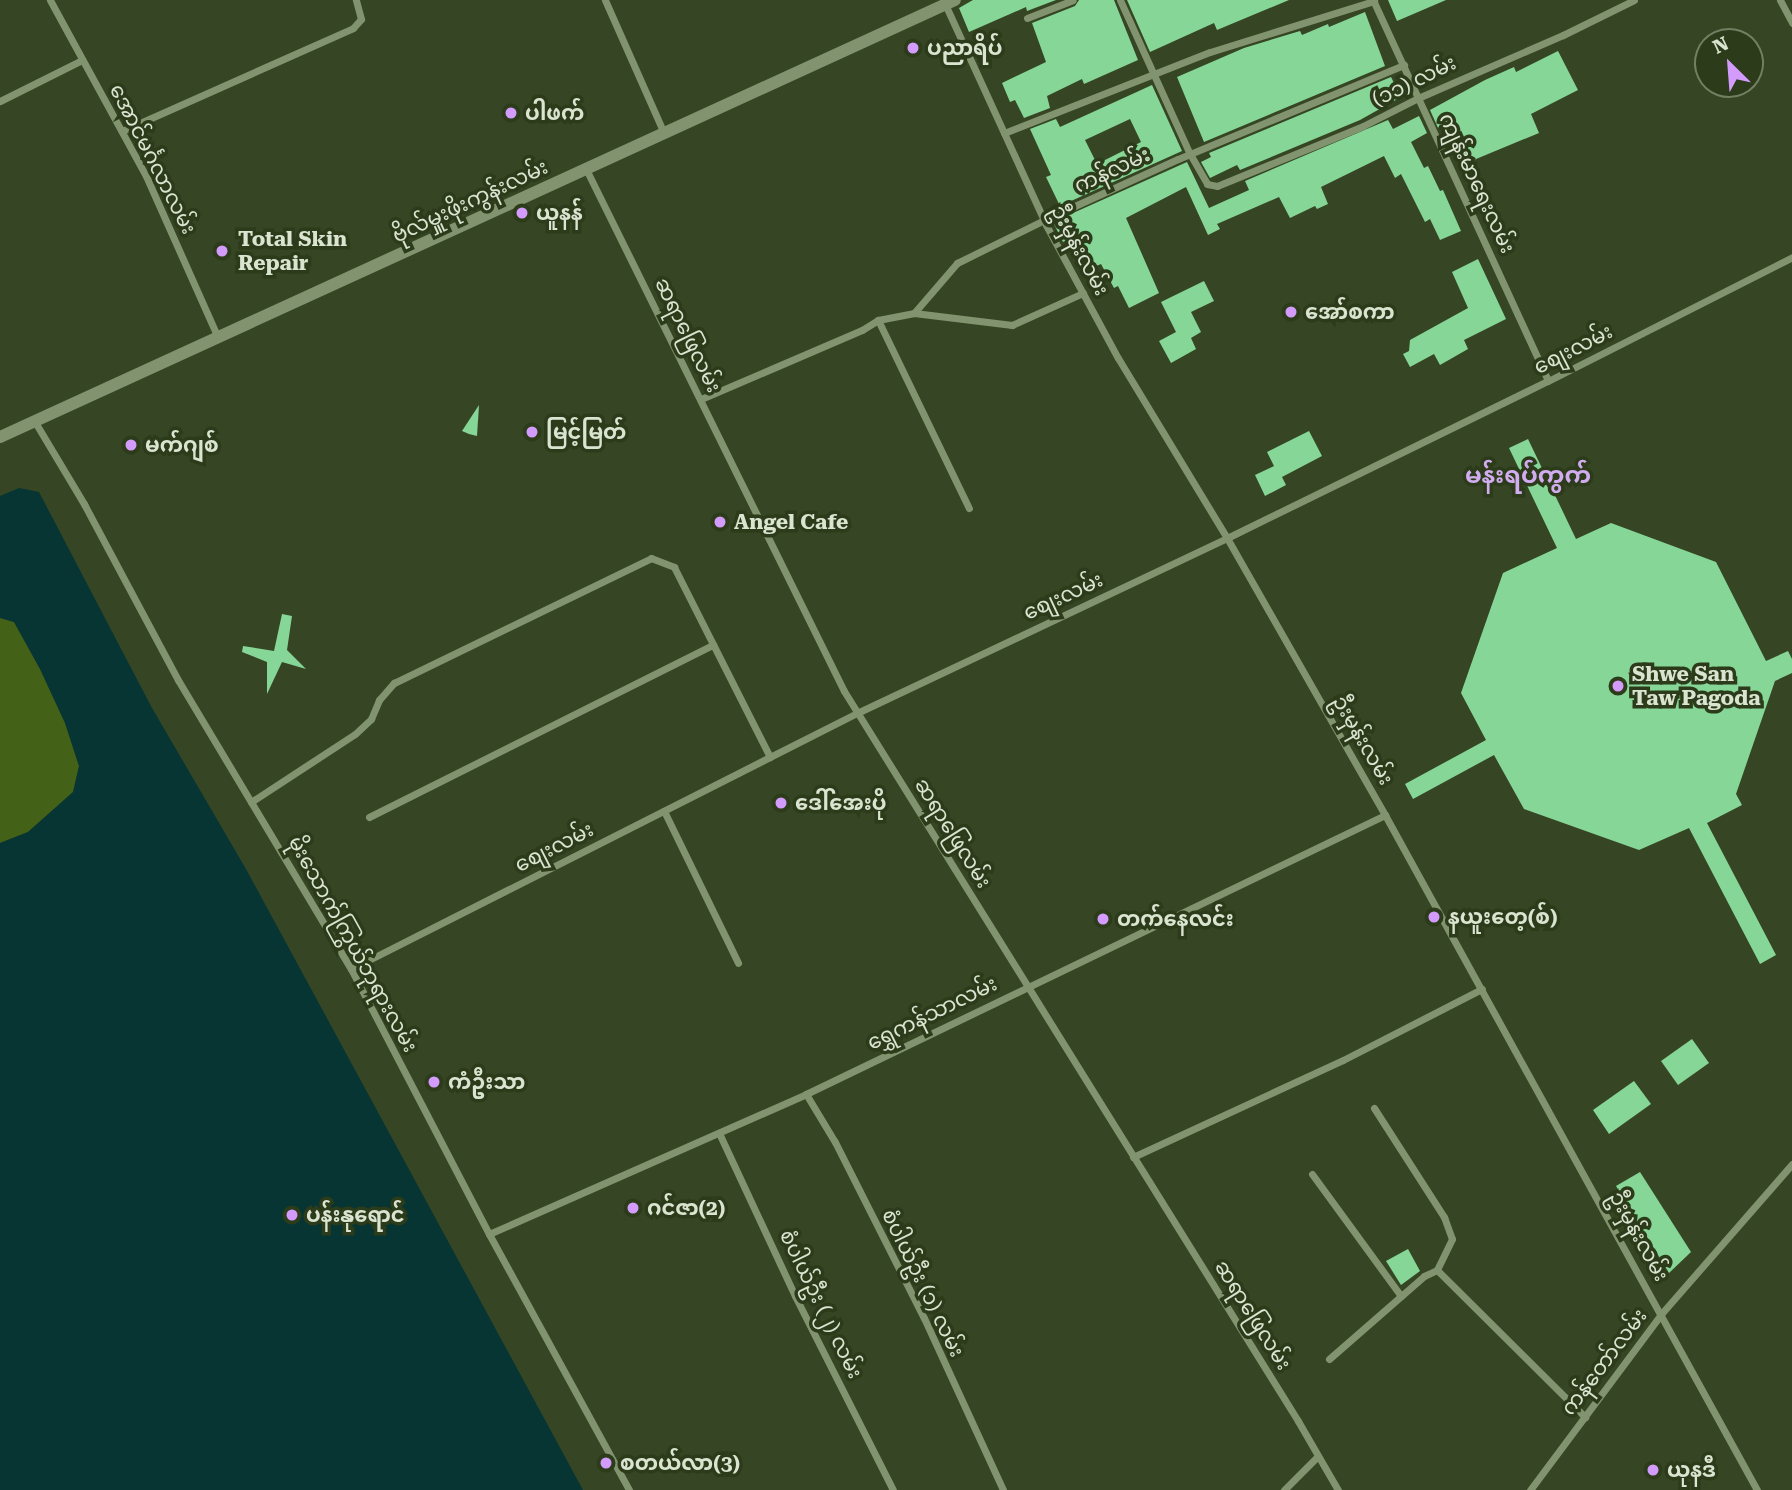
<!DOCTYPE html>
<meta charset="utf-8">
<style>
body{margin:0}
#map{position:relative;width:1792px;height:1490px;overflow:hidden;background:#364624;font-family:"Roboto Serif","Noto Sans Myanmar",serif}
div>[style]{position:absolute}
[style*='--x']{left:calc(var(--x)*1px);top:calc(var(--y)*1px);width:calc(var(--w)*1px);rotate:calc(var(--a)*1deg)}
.green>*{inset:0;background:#436218}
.water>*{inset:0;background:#063533}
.building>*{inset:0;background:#86d797}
.minor>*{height:7px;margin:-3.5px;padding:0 3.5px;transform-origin:3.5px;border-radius:3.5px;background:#81946f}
.tertiary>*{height:12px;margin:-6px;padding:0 6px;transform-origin:6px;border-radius:6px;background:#81946f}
.dots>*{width:19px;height:19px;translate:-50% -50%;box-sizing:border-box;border:4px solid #2c3b1a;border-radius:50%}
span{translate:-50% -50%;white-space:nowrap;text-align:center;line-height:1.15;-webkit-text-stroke:7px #2c3b1a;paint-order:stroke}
.poi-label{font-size:21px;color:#dae4d0;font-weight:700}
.left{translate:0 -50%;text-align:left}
.street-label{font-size:21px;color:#dae4d0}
.quarter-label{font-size:24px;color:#d1acef;font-weight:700}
.north{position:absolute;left:1694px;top:28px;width:70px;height:70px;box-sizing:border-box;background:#2c3b1a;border:2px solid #727f63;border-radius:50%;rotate:335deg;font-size:19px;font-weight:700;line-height:28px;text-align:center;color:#dae4d0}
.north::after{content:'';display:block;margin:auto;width:24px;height:32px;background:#d39cfc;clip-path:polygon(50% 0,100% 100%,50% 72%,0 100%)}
</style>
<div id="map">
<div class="green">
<div style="clip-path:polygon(0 618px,14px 622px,40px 669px,65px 723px,79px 766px,73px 792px,28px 832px,0 843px)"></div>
</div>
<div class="water">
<div style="clip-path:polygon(19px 488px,39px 492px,152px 708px,246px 869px,583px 1490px,0 1490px,0 843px,28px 832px,73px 792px,79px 766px,65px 723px,40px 669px,14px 622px,0 618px,0 496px)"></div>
</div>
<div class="building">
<div style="clip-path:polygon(973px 0,1056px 0,1027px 11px,1026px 7px,969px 32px,959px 8px)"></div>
<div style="clip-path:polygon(1079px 0,1114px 0,1138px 60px,1084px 84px,1082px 79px,1047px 96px,1050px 108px,1024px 118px,1015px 100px,1010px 102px,1002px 83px,1046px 62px,1032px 23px,1075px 6px)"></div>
<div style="clip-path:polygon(1127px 0,1289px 0,1217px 30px,1214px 23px,1150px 52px)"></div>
<div style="clip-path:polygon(1388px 0,1446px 0,1397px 21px)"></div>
<div style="clip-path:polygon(1365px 12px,1385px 66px,1204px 142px,1177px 77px,1244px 48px,1300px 31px,1302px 35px,1328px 24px,1329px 27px)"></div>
<div style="clip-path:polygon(1558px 51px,1578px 90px,1531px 114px,1539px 133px,1464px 164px,1451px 132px,1448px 133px,1444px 125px,1438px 128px,1430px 110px,1485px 80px,1514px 67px,1516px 72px)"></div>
<div style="clip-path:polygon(1391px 77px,1401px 97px,1360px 120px,1240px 170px,1237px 165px,1210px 178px,1201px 162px,1211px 157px,1209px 153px)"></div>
<div style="clip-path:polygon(evenodd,1152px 85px,1182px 151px,1060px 206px,1046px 177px,1051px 175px,1030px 129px,1056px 119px,1060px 127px,1152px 85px,1130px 119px,1141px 142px,1097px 164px,1085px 140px,1130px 119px)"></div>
<div style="clip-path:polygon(1419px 116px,1427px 133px,1411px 142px,1424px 168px,1428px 166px,1440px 191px,1443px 190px,1461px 231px,1440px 240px,1430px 219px,1425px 222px,1401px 174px,1395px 178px,1384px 156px,1321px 187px,1328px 204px,1317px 209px,1315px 206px,1290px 218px,1279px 197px,1217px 224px,1220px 229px,1208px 235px,1186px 187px,1126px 218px,1159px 293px,1129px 308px,1118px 286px,1114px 288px,1101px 264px,1094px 267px,1079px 234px,1063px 242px,1053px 222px,1187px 162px,1209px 208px,1249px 190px,1245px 181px,1388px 120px,1393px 129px)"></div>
<div style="clip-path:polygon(1478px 259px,1506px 319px,1464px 340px,1468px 349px,1440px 365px,1434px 354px,1410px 367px,1403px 354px,1409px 351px,1410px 340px,1468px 308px,1452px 272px)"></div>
<div style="clip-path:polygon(1204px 281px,1214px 301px,1191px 312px,1201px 332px,1191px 338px,1196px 349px,1171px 363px,1159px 341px,1176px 332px,1161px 302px)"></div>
<div style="clip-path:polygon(479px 405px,477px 436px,469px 434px,462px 431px)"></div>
<div style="clip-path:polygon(1309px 431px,1322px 456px,1282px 477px,1286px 485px,1265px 496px,1255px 475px,1274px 466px,1267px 452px)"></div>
<div style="clip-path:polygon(1528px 439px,1576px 539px,1611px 523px,1716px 562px,1766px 661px,1788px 651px,1792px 659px,1792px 673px,1775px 681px,1736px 794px,1742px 805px,1707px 823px,1776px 955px,1760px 964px,1689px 828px,1639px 850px,1524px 809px,1494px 755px,1413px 799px,1405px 784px,1486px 740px,1461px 693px,1503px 573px,1557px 548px,1509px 448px)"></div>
<div style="clip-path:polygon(282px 614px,292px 616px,287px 650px,306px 669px,282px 662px,267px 694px,267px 662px,242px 652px,243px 646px,274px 651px)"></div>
<div style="clip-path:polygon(1692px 1039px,1709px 1063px,1678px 1085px,1661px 1061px)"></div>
<div style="clip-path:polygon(1634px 1081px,1651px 1104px,1609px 1134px,1593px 1110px)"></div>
<div style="clip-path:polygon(1640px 1172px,1691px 1252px,1669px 1273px,1616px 1186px)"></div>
<div style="clip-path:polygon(1408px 1249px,1420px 1271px,1401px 1285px,1386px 1261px)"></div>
</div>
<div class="minor">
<div style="--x:50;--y:0;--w:200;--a:61.4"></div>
<div style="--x:146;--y:176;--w:177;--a:66"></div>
<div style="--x:605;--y:0;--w:145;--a:66.1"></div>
<div style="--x:1120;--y:0;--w:169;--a:65.6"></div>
<div style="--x:1190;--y:154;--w:34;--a:60"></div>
<div style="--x:1207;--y:184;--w:10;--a:11"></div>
<div style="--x:1217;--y:186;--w:158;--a:-22.3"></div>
<div style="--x:1363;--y:126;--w:62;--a:-27"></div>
<div style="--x:1418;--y:98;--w:158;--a:-23.5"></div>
<div style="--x:1563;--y:35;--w:79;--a:-26.2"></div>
<div style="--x:1373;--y:0;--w:419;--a:65.3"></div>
<div style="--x:1780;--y:0;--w:26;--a:62"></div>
<div style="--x:945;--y:4;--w:243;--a:65.4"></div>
<div style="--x:1046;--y:225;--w:151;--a:61.6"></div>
<div style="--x:1118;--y:358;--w:210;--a:58.8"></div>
<div style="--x:1227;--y:538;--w:319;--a:60.3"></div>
<div style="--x:1385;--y:815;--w:771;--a:61.14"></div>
<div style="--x:1027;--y:18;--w:49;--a:-21.4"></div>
<div style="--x:0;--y:101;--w:92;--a:-26.6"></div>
<div style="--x:122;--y:131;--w:253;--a:-24"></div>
<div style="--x:353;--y:28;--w:12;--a:-48"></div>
<div style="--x:361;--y:19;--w:20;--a:-105"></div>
<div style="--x:1004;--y:133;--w:221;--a:-21.5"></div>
<div style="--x:1210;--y:52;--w:172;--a:-17.3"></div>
<div style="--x:586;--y:169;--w:582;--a:63.7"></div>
<div style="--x:844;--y:691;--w:860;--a:58.12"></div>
<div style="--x:1298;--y:1421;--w:80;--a:59.9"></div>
<div style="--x:914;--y:313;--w:99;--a:7"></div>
<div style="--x:1012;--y:325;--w:78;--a:-24.3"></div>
<div style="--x:878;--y:320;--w:209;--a:64.2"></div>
<div style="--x:701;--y:399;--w:175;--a:-23.2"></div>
<div style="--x:862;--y:330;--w:19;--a:-32"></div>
<div style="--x:878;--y:320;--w:37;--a:-11"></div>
<div style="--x:914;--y:313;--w:66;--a:-49.3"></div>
<div style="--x:957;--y:263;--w:97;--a:-26.3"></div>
<div style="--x:1044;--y:220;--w:147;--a:-24.5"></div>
<div style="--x:1178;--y:159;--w:245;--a:-22.6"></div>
<div style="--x:35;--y:422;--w:96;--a:59.1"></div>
<div style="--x:84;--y:504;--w:200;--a:61.9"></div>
<div style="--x:178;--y:680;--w:337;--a:59.1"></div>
<div style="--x:351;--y:969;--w:299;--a:62.5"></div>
<div style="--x:489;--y:1234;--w:292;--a:61.3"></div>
<div style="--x:251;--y:802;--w:124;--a:-33.2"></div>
<div style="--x:355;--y:734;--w:22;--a:-43"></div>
<div style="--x:371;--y:719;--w:21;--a:-67"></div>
<div style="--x:379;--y:700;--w:23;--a:-49"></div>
<div style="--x:394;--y:683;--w:286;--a:-25.9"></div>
<div style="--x:651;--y:558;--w:25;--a:21"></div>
<div style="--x:674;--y:567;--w:213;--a:63.2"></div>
<div style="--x:664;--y:811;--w:169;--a:64"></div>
<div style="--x:369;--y:817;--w:385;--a:-26.6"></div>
<div style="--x:351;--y:969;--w:567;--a:-26.84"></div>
<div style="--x:857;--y:713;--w:409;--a:-25.3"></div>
<div style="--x:1227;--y:538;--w:357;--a:-26.1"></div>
<div style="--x:1548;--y:381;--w:274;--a:-26.9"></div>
<div style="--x:806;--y:1094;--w:56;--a:58.9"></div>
<div style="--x:835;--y:1142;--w:197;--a:63.2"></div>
<div style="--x:924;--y:1318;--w:189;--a:65.3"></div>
<div style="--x:1374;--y:1108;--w:130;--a:57.3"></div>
<div style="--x:1444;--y:1217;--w:23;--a:70"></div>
<div style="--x:1452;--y:1239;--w:34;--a:116"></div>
<div style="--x:719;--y:1133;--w:180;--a:65"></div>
<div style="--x:795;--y:1296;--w:217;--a:63.2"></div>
<div style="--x:1133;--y:1157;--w:231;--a:-24.8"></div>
<div style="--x:1343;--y:1060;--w:156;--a:-27.1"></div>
<div style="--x:1312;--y:1174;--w:151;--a:53.9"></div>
<div style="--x:489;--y:1234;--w:347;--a:-23.8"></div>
<div style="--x:806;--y:1094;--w:643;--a:-25.73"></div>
<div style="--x:1329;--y:1359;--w:126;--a:-41.1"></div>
<div style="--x:1424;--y:1276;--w:14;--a:-25"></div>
<div style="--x:1437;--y:1270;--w:209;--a:44.8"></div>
<div style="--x:1284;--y:1490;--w:48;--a:-45"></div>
<div style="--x:1530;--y:1490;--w:221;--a:-53.3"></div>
<div style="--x:1662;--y:1313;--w:198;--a:-48.9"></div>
</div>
<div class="tertiary">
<div style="--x:0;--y:437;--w:1050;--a:-24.59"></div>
</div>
<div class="dots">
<div style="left:913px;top:48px;background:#d39cfc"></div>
<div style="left:511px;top:113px;background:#d39cfc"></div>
<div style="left:522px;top:213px;background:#d39cfc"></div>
<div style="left:222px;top:251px;background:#d39cfc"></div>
<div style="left:1291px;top:312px;background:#d39cfc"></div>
<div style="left:532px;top:432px;background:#d39cfc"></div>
<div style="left:131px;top:445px;background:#d39cfc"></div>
<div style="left:720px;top:522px;background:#d39cfc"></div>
<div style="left:1618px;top:686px;background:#d39cfc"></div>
<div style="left:781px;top:803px;background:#d39cfc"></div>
<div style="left:1434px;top:917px;background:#d39cfc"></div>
<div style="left:1103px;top:919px;background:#d39cfc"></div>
<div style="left:434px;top:1082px;background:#d39cfc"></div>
<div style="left:633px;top:1208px;background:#d39cfc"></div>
<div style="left:292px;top:1215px;background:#d39cfc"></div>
<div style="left:606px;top:1463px;background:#d39cfc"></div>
<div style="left:1653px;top:1470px;background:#d39cfc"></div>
</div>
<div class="poi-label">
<span class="left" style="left:927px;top:48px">ပညာရိပ်</span>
<span class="left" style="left:525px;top:113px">ပါဖက်</span>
<span class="left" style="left:536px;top:213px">ယူနန်</span>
<span class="left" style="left:238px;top:251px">Total Skin<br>Repair</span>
<span class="left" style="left:1305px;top:312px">အော်စကာ</span>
<span class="left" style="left:546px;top:432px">မြင့်မြတ်</span>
<span class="left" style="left:145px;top:445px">မက်ဂျစ်</span>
<span class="left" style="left:734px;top:522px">Angel Cafe</span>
<span class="left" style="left:1632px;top:686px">Shwe San<br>Taw Pagoda</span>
<span class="left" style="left:795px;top:803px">ဒေါ်အေးပို</span>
<span class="left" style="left:1448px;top:917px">နယူးတေ့(စ်)</span>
<span class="left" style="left:1117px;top:919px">တက်နေလင်း</span>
<span class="left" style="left:448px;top:1082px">ကံဦးသာ</span>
<span class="left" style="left:647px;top:1208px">ဂင်ဇာ(2)</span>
<span class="left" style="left:306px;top:1215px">ပန်းနုရောင်</span>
<span class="left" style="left:620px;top:1463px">စတယ်လာ(3)</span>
<span class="left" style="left:1667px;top:1470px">ယုနဒီ</span>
</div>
<div class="street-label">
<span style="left:1414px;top:81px;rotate:-26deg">(၁၁) လမ်း</span>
<span style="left:153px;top:159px;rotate:63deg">အောင်မင်္ဂလာလမ်း</span>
<span style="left:1112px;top:170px;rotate:-25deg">ကန်လမ်း</span>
<span style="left:1477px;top:183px;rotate:65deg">ကျန်းမာရေးလမ်း</span>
<span style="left:470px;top:201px;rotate:-25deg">ဗိုလ်မှူးဖိုးကွန်းလမ်း</span>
<span style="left:1080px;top:250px;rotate:62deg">ဦးမှန်းလမ်း</span>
<span style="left:688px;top:335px;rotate:64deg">ဆရာဖြေလမ်း</span>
<span style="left:1573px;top:349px;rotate:-27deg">စျေးလမ်း</span>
<span style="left:1063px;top:596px;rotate:-25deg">စျေးလမ်း</span>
<span style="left:1363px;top:740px;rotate:60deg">ဦးမှန်းလမ်း</span>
<span style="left:953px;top:833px;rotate:58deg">ဆရာဖြေလမ်း</span>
<span style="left:554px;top:847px;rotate:-27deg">စျေးလမ်း</span>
<span style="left:353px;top:944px;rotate:61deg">မိုးသောက်ကြွယ်ဘုရားလမ်း</span>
<span style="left:932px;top:1013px;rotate:-26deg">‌ရွှေကန်သာလမ်း</span>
<span style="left:1639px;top:1236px;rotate:61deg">ဦးမှန်းလမ်း</span>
<span style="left:923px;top:1283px;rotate:64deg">စံပါယ်ဦး (၁) လမ်း</span>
<span style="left:821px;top:1304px;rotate:64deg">စံပါယ်ဦး (၂) လမ်း</span>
<span style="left:1253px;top:1315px;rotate:58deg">ဆရာဖြေလမ်း</span>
<span style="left:1604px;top:1362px;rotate:-53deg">ကန်တော်လမ်း</span>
</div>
<div class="quarter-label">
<span style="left:1528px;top:476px">မန်းရပ်ကွက်</span>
</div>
<div class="north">N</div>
</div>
